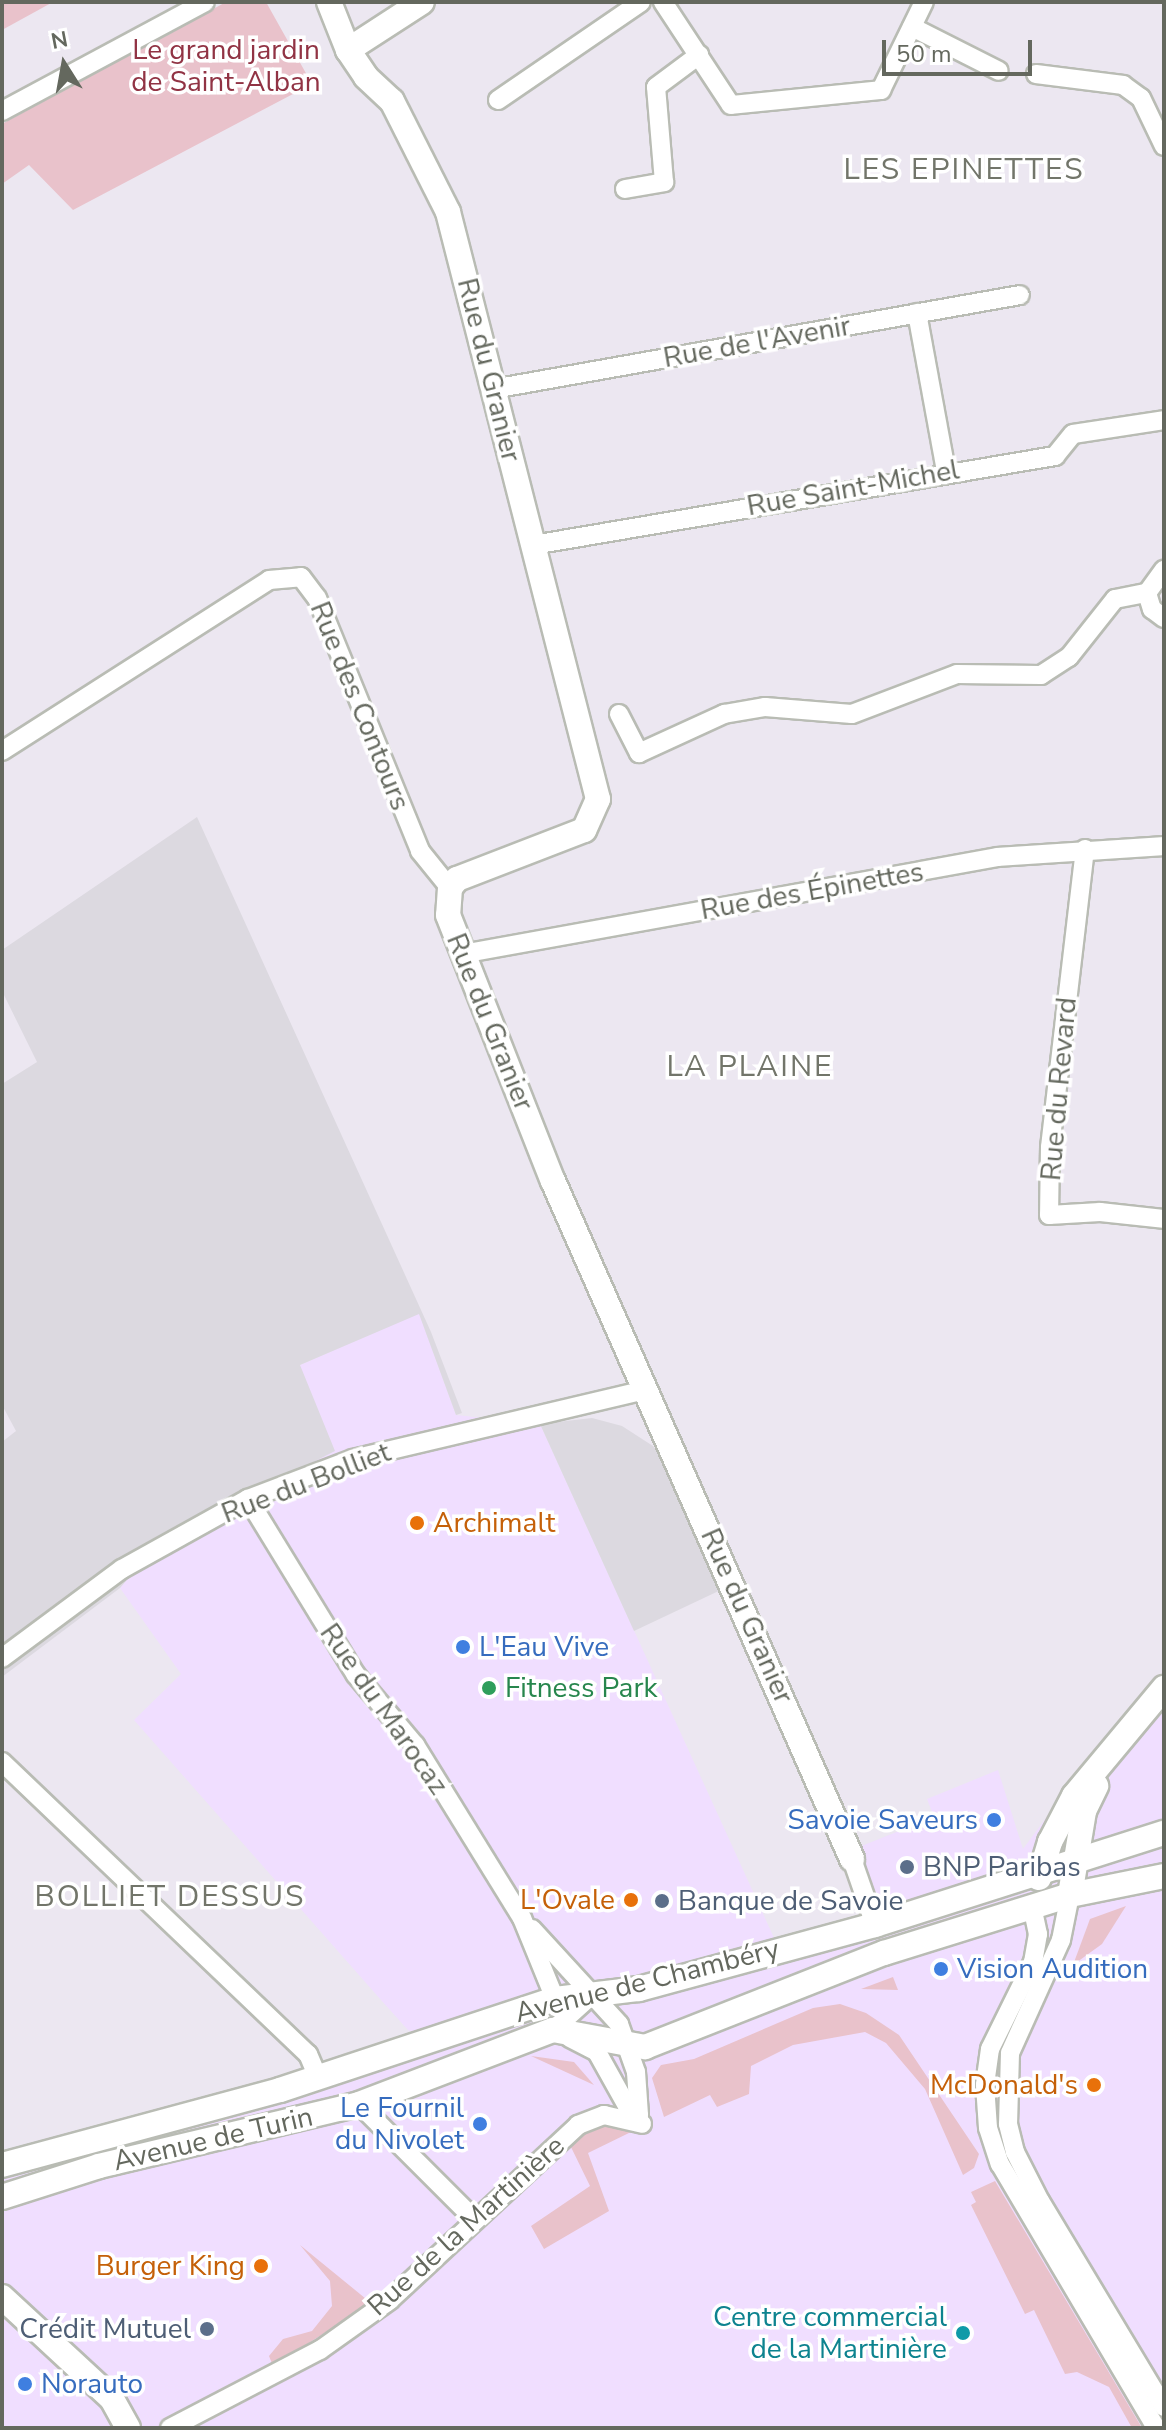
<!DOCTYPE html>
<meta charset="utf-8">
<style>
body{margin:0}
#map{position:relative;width:1166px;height:2430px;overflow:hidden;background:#ece7f1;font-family:"Nunito Sans",sans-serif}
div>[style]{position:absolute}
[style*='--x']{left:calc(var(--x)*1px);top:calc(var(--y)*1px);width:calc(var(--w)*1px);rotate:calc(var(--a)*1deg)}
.commercial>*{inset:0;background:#f0deff}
.industrial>*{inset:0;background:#dcd9e0}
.green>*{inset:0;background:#e9c2cb}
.roads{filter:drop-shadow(2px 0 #b9bcb4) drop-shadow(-2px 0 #b9bcb4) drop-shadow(0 2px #b9bcb4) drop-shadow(0 -2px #b9bcb4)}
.minor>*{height:18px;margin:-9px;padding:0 9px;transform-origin:9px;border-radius:9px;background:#fff}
.tertiary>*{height:24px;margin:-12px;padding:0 12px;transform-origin:12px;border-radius:12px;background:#fff}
.secondary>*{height:24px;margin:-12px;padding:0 12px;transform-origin:12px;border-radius:12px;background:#fff}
.dots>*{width:22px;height:22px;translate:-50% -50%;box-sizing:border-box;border:4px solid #fff;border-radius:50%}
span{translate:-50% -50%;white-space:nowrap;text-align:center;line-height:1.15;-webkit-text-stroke:7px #fff;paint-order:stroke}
.park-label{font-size:28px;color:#913344}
.street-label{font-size:28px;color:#64685e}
.food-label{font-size:28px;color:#c56008}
.left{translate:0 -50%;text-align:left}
.right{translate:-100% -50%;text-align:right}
.shop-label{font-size:28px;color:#366cbe}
.leisure-label{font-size:28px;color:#27864d}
.service-label{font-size:28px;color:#4e5e75}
.culture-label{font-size:28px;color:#0d838f}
.neighbourhood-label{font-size:30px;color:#72756a;letter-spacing:2px}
.frame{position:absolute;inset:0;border:4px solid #64685e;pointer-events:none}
.north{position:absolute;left:24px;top:24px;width:80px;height:80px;-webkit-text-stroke:6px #fff;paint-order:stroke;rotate:349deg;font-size:22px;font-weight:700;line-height:32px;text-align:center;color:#64685e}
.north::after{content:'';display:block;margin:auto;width:28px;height:36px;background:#64685e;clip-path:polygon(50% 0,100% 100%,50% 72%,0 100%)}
.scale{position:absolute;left:882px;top:40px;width:150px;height:36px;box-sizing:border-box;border:4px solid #64685e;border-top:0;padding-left:10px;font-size:24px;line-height:28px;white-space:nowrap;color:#64685e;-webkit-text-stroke:6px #fff;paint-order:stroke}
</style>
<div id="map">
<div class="commercial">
<div style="clip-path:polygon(419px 1313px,456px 1415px,540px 1424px,775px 1940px,876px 1912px,854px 1849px,934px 1817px,927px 1799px,998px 1770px,1023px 1849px,1080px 1772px,1164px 1697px,1164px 2428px,2px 2428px,2px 2154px,135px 2117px,238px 2096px,424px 2038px,408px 2030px,381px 2000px,134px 1720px,181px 1674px,120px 1588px,300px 1365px)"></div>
</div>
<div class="industrial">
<div style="clip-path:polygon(197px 817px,431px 1332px,462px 1413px,456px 1415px,419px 1314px,300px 1365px,335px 1451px,162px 1539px,120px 1588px,2px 1677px,2px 1442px,16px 1431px,2px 1405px,2px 1084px,37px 1062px,2px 991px,2px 950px)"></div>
<div style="clip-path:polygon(592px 1418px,622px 1426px,653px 1446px,677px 1477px,725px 1588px,634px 1631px,540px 1424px)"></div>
</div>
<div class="green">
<div style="clip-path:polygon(2px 2px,53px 2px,2px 30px)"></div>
<div style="clip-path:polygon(226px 2px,266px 2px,312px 84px,73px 210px,29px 165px,2px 184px,2px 124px)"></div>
<div style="clip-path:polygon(1126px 1906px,1102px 1944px,1073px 1965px,1090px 1919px)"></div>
<div style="clip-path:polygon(893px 1977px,898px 1990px,861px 1989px)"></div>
<div style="clip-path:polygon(840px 2004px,866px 2013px,899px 2035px,979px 2154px,974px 2168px,963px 2175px,925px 2089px,886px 2043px,865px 2032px,793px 2045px,751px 2066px,749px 2094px,717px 2107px,710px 2095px,664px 2117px,652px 2078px,661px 2065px,694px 2059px,813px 2008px)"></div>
<div style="clip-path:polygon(531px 2056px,574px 2062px,594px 2085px)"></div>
<div style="clip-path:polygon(603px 2123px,631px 2132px,588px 2153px,609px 2211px,544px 2249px,531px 2226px,590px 2186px,569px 2143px)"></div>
<div style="clip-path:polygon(995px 2181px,1142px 2428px,1132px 2428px,1109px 2387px,1077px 2372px,1065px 2374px,1034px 2310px,1025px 2314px,971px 2205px,976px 2202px,971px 2192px)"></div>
<div style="clip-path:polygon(300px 2245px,371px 2303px,273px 2366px,269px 2356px,283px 2339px,312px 2331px,332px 2306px,330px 2281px)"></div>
</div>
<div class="roads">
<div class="minor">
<div style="--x:663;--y:2;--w:123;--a:56.6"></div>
<div style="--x:731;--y:105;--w:151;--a:-5.7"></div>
<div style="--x:881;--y:90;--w:98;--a:-64"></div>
<div style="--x:912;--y:27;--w:97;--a:26.8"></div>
<div style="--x:1036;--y:74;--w:88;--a:7.2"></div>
<div style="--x:1123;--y:85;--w:22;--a:36"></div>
<div style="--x:1141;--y:98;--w:53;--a:64.4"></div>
<div style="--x:498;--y:100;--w:173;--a:-34.4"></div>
<div style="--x:2;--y:111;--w:230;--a:-28.2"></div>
<div style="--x:625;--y:189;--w:40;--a:-10"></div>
<div style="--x:664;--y:182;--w:95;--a:-94.8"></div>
<div style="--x:656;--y:87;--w:54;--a:-36.7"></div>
<div style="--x:917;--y:313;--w:161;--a:79.6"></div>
<div style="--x:493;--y:389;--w:535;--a:-10.11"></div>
<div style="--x:533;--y:545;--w:530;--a:-9.68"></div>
<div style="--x:1055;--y:456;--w:28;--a:-51"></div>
<div style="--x:1073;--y:434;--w:92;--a:-8.7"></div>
<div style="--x:1147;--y:593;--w:17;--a:73"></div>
<div style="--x:1152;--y:609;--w:15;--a:37"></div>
<div style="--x:619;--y:714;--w:44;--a:62.9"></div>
<div style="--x:639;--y:753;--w:94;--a:-24.6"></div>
<div style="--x:724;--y:714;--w:42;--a:-9.7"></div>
<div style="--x:765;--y:707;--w:87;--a:4.6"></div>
<div style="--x:852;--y:714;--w:112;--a:-20.9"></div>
<div style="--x:957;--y:674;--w:84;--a:0.7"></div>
<div style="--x:1041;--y:675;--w:33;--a:-33"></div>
<div style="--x:1069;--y:657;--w:74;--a:-51.6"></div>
<div style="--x:1115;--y:599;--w:33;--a:-11"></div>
<div style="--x:1147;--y:593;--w:29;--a:-54"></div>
<div style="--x:2;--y:751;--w:317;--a:-32.6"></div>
<div style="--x:269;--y:580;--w:32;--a:-5"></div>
<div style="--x:301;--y:577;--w:26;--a:53"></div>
<div style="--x:317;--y:598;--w:273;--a:67.8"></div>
<div style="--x:420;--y:851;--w:48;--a:51"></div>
<div style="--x:1085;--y:849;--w:300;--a:96.7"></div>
<div style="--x:1050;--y:1147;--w:68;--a:90.8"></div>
<div style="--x:1049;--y:1215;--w:51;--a:-3.4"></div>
<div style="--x:1100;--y:1212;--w:64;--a:6.2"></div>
<div style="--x:462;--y:954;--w:545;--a:-10.26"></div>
<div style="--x:998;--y:857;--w:166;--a:-3.8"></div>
<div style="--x:248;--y:1499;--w:206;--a:58.5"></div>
<div style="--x:356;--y:1675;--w:92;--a:49.9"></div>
<div style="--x:415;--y:1745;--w:203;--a:58.3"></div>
<div style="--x:522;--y:1918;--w:87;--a:67.8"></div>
<div style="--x:2;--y:1658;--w:149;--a:-36.6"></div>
<div style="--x:122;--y:1569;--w:144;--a:-29.1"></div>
<div style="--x:248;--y:1499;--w:112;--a:-20.9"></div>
<div style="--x:353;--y:1459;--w:300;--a:-13.3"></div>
<div style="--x:2;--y:1762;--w:423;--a:43.7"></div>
<div style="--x:308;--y:2054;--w:25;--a:67"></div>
<div style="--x:852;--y:1859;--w:70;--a:70.8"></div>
<div style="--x:1070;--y:1895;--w:46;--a:101.3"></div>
<div style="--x:1061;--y:1940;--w:124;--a:114.3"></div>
<div style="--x:1010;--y:2053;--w:71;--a:91.6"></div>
<div style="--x:1008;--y:2124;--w:29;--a:76"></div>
<div style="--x:1015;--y:2152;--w:55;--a:63"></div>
<div style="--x:1040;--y:2201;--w:240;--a:59"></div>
<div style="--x:1032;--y:1906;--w:29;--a:78"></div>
<div style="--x:1038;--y:1934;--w:28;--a:100"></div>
<div style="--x:1033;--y:1962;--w:97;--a:116.3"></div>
<div style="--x:990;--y:2049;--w:36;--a:98"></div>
<div style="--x:985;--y:2085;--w:43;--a:86"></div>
<div style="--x:988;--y:2128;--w:38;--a:72"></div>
<div style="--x:1000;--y:2164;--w:307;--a:59.4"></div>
<div style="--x:532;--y:1929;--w:129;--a:47.5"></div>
<div style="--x:619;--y:2024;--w:51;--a:70.5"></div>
<div style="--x:636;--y:2072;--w:43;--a:86"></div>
<div style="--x:553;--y:2030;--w:54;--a:-42"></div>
<div style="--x:570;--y:2038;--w:30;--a:27"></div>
<div style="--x:597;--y:2052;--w:62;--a:60.9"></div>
<div style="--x:627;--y:2106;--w:15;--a:37"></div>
<div style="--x:359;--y:2104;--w:161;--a:45"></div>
<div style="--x:170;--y:2428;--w:169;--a:-27.5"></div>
<div style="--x:320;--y:2350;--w:86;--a:-35.5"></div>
<div style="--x:390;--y:2300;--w:257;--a:-42.9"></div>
<div style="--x:578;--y:2125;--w:28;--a:-21"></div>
<div style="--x:604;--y:2115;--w:39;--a:13"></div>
</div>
<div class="tertiary">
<div style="--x:329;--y:2;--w:52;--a:68.4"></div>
<div style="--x:348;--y:50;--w:32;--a:56"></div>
<div style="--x:366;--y:77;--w:35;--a:43"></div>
<div style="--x:392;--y:101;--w:124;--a:63.2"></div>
<div style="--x:448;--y:212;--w:606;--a:75.67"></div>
<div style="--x:598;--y:799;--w:34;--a:114"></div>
<div style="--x:584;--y:830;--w:136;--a:158.9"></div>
<div style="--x:457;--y:879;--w:11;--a:128"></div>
<div style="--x:450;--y:888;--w:27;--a:94"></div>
<div style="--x:448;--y:915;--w:286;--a:68.5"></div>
<div style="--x:553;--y:1181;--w:741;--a:66.2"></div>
<div style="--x:348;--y:50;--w:88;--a:-33"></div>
<div style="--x:2;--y:2297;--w:150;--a:42.8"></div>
<div style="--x:112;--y:2399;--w:33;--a:61"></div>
</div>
<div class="secondary">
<div style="--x:1039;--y:1878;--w:38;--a:-73"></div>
<div style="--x:1050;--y:1842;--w:52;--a:-62.4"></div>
<div style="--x:1074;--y:1796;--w:141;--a:-50.2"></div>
<div style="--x:1070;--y:1895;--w:85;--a:-80.5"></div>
<div style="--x:1084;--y:1811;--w:28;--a:-64"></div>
<div style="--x:2;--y:2165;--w:288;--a:-15.1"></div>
<div style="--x:280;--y:2090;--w:290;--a:-18.3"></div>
<div style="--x:555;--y:1999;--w:85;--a:-6.8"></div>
<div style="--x:639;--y:1989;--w:245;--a:-15.2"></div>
<div style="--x:875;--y:1925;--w:303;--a:-17.7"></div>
<div style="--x:2;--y:2197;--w:102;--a:-17.7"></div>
<div style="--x:99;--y:2166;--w:267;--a:-13.4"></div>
<div style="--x:359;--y:2104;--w:208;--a:-20.9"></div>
<div style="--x:553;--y:2030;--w:94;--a:10.5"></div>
<div style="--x:645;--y:2047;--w:257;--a:-21.5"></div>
<div style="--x:884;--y:1953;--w:195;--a:-17.3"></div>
<div style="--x:1070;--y:1895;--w:96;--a:-11.4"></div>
</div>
</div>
<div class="dots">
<div style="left:417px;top:1523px;background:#e8710a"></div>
<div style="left:463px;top:1647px;background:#3f7fe0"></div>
<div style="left:489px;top:1688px;background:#2e9e5b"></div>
<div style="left:994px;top:1820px;background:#3f7fe0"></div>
<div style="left:907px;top:1867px;background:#5c6f8a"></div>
<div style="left:631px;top:1900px;background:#e8710a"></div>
<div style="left:662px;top:1901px;background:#5c6f8a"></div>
<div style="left:941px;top:1969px;background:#3f7fe0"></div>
<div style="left:1094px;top:2085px;background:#e8710a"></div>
<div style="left:480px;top:2124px;background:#3f7fe0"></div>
<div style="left:261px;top:2266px;background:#e8710a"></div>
<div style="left:207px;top:2329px;background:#5c6f8a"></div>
<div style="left:963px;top:2333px;background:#0f9aa8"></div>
<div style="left:25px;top:2384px;background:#3f7fe0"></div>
</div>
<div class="park-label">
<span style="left:226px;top:66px">Le grand jardin<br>de Saint-Alban</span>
</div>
<div class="street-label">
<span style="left:757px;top:342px;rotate:-10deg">Rue de l'Avenir</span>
<span style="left:489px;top:370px;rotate:76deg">Rue du Granier</span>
<span style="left:853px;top:488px;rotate:-10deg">Rue Saint-Michel</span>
<span style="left:360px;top:706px;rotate:68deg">Rue des Contours</span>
<span style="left:812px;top:891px;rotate:-10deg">Rue des Épinettes</span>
<span style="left:490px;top:1022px;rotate:68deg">Rue du Granier</span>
<span style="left:1059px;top:1089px;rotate:-85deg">Rue du Revard</span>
<span style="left:306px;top:1483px;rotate:-21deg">Rue du Bolliet</span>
<span style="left:747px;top:1616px;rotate:66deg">Rue du Granier</span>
<span style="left:384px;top:1709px;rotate:55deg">Rue du Marocaz</span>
<span style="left:647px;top:1981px;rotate:-14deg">Avenue de Chambéry</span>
<span style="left:213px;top:2139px;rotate:-13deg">Avenue de Turin</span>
<span style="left:466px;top:2226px;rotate:-42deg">Rue de la Martinière</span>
</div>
<div class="food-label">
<span class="left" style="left:433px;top:1523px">Archimalt</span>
<span class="right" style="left:615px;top:1900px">L'Ovale</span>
<span class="right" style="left:1078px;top:2085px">McDonald's</span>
<span class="right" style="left:245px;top:2266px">Burger King</span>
</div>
<div class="shop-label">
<span class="left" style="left:479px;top:1647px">L'Eau Vive</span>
<span class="right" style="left:978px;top:1820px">Savoie Saveurs</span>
<span class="left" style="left:957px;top:1969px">Vision Audition</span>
<span class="right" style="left:464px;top:2124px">Le Fournil<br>du Nivolet</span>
<span class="left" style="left:41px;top:2384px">Norauto</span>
</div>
<div class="leisure-label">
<span class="left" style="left:505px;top:1688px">Fitness Park</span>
</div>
<div class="service-label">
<span class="left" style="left:923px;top:1867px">BNP Paribas</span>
<span class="left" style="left:678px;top:1901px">Banque de Savoie</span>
<span class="right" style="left:191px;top:2329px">Crédit Mutuel</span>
</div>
<div class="culture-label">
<span class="right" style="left:947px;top:2333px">Centre commercial<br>de la Martinière</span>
</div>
<div class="neighbourhood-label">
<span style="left:964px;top:170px">LES EPINETTES</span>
<span style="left:750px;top:1067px">LA PLAINE</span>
<span style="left:170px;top:1897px">BOLLIET DESSUS</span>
</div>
<div class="frame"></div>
<div class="north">N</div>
<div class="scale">50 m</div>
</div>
